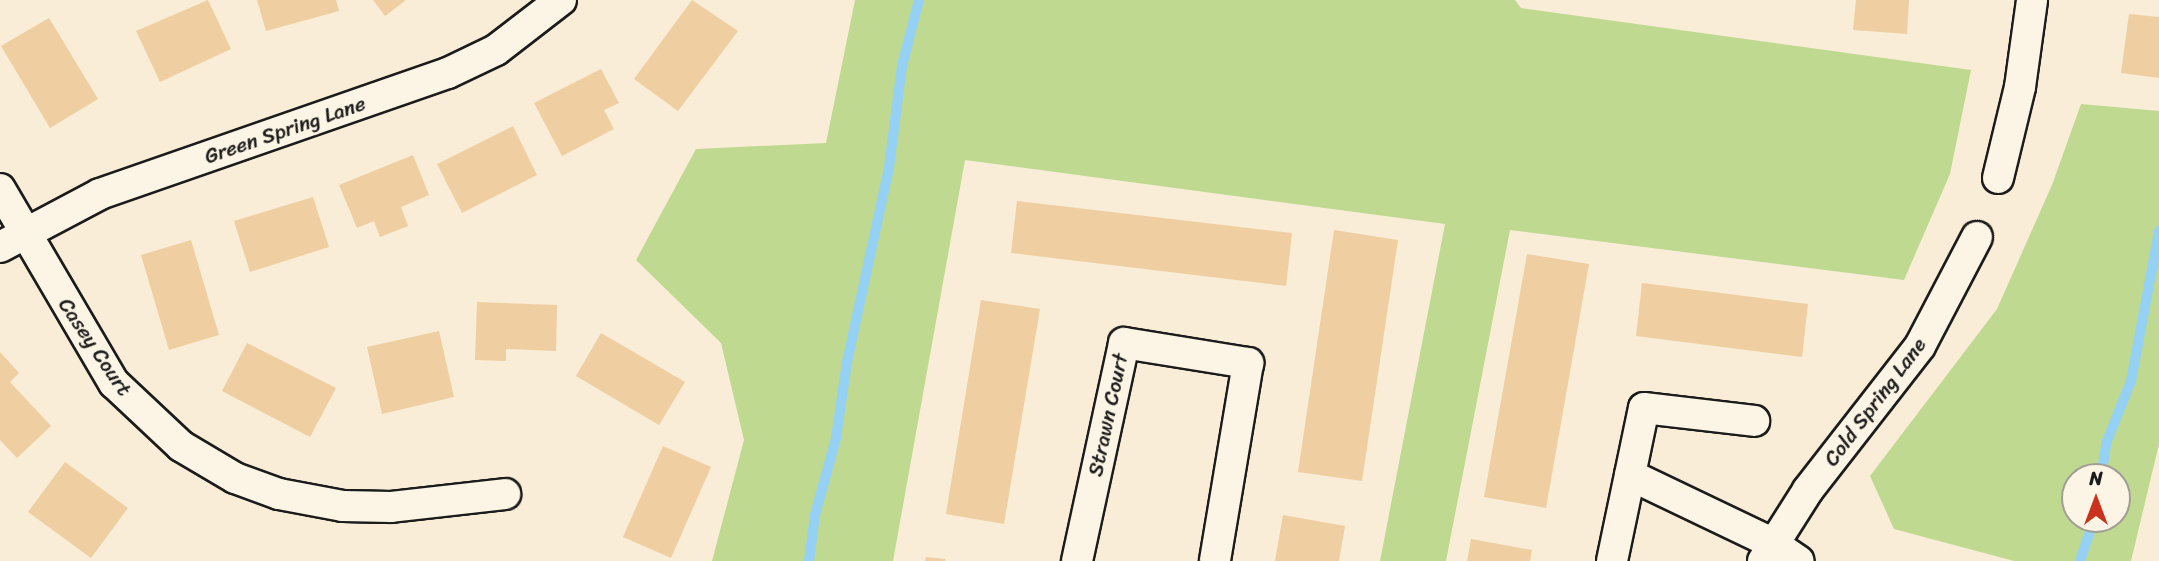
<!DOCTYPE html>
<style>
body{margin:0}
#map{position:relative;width:2159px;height:561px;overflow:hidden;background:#f9edd7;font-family:Sriracha,sans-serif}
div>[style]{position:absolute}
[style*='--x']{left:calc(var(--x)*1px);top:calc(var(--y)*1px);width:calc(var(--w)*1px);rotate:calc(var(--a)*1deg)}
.green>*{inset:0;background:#bfd990}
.stream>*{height:10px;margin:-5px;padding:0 5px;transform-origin:5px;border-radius:5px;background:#94d1f4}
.building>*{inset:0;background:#efcea1}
.roads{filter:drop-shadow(2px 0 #1c1c1c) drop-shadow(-2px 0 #1c1c1c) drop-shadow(0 2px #1c1c1c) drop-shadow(0 -2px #1c1c1c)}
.street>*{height:30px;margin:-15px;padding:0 15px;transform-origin:15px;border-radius:15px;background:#fcf5e5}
span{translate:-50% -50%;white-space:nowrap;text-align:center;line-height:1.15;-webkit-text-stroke:5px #fcf5e5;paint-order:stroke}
.street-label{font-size:21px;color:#1c1c1c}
.north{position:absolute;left:2061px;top:463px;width:70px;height:70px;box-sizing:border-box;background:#fcf5e5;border:2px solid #a29e95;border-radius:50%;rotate:0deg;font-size:19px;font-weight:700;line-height:28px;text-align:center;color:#1c1c1c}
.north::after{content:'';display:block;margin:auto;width:24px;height:32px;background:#c8321e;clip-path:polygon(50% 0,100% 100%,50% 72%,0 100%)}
</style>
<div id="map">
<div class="green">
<div style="clip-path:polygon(855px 0,1515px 0,1521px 8px,1971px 70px,1950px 174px,1904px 280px,1510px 230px,1446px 561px,1380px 561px,1445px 224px,965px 160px,893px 561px,712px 561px,744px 440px,721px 343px,636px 260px,696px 149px,826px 143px)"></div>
<div style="clip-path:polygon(evenodd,2081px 104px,2159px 111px,2159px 444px,2131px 561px,2014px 561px,1894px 529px,1870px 476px,1997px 309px,2052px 185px,2081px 104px,2117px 477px,2117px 519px,2075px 519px,2075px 477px,2117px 477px)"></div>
</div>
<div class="stream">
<div style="--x:2101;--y:477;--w:36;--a:-81"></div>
<div style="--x:2107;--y:441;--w:65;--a:-68.2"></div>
<div style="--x:2131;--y:381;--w:153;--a:-79.4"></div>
<div style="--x:809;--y:561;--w:46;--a:-82.6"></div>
<div style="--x:815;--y:515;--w:80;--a:-74.7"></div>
<div style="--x:836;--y:438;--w:77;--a:-81.8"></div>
<div style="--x:847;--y:362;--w:199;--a:-77.8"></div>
<div style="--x:889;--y:167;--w:102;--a:-82.7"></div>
<div style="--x:902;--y:66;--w:68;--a:-75.6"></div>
<div style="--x:2080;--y:561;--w:44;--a:-71.6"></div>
</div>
<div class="building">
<div style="clip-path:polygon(208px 0,231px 49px,160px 82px,136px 31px)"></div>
<div style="clip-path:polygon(257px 0,336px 0,339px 11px,266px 31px)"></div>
<div style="clip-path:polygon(373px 0,406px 0,385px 16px)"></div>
<div style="clip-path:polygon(692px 0,738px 31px,678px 111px,634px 79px)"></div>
<div style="clip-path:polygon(1856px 0,1909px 0,1907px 34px,1853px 30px)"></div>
<div style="clip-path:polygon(2129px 14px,2159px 17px,2159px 78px,2121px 73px)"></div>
<div style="clip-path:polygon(49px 18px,98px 99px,50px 128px,1px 46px)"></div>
<div style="clip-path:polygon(601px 69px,619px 103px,604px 110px,614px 129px,562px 156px,534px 103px)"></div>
<div style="clip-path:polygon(513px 126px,537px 175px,462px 213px,437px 164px)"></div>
<div style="clip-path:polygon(413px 155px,429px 195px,401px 207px,408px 226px,380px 237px,374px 221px,357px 228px,339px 185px)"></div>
<div style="clip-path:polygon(313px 197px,329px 247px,250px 272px,234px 221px)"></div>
<div style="clip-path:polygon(1017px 201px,1292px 233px,1286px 286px,1011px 253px)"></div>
<div style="clip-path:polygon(1334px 230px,1398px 240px,1362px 481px,1298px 472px)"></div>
<div style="clip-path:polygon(191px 240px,219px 335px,169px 350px,141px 255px)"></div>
<div style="clip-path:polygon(1527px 254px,1589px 264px,1546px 508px,1484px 497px)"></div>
<div style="clip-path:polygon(1642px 283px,1808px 304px,1802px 357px,1636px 336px)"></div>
<div style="clip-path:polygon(981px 300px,1040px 309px,1004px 524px,946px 514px)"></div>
<div style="clip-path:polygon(477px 302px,557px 305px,556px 351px,506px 349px,506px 361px,475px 360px)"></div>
<div style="clip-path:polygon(439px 331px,454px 397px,382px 414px,367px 347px)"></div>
<div style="clip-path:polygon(601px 333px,685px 382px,659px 425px,576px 376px)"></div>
<div style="clip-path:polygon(247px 343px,336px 388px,310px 437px,222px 391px)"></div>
<div style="clip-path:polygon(0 352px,19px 373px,10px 382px,51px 426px,17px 458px,0 440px)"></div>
<div style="clip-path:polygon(663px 446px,711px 467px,671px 558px,623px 537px)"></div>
<div style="clip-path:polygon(65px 462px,128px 508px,91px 558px,28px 512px)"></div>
<div style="clip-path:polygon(1283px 515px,1345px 526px,1339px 561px,1275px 561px)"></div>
<div style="clip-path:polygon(1471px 539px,1532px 550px,1530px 561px,1467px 561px)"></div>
<div style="clip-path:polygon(926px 557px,945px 559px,945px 561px,925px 561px)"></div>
</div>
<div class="roads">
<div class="street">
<div style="--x:1998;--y:178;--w:94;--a:-76.4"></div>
<div style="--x:2020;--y:87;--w:88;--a:-82.1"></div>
<div style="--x:0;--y:189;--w:225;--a:59.6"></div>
<div style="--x:114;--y:383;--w:92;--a:43.2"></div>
<div style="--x:181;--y:446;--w:63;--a:30.7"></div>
<div style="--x:235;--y:478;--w:47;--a:20"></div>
<div style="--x:279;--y:494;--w:65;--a:10.6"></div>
<div style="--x:343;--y:506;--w:48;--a:1.2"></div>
<div style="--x:391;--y:507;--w:115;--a:-6.5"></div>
<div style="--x:0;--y:247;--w:113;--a:-27.9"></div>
<div style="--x:100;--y:194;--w:368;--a:-19.2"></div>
<div style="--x:448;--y:73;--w:53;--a:-25.6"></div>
<div style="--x:496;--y:50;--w:82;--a:-37.6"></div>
<div style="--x:1630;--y:475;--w:157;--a:25.6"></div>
<div style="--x:1772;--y:543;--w:32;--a:34"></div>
<div style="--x:1077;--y:561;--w:223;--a:-77.8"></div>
<div style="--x:1124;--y:343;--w:126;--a:9.2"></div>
<div style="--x:1248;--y:363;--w:201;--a:99.5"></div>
<div style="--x:1612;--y:561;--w:156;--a:-78.2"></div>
<div style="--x:1644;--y:408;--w:111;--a:6.7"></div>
<div style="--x:1763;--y:561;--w:84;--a:-57.6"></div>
<div style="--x:1808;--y:490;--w:182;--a:-52.1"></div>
<div style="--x:1920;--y:346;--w:123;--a:-62.4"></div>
</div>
</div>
<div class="street-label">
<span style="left:285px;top:130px;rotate:-19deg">Green Spring Lane</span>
<span style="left:95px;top:347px;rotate:56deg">Casey Court</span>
<span style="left:1875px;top:402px;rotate:-53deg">Cold Spring Lane</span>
<span style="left:1108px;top:415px;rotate:-78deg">Strawn Court</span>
</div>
<div class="north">N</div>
</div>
